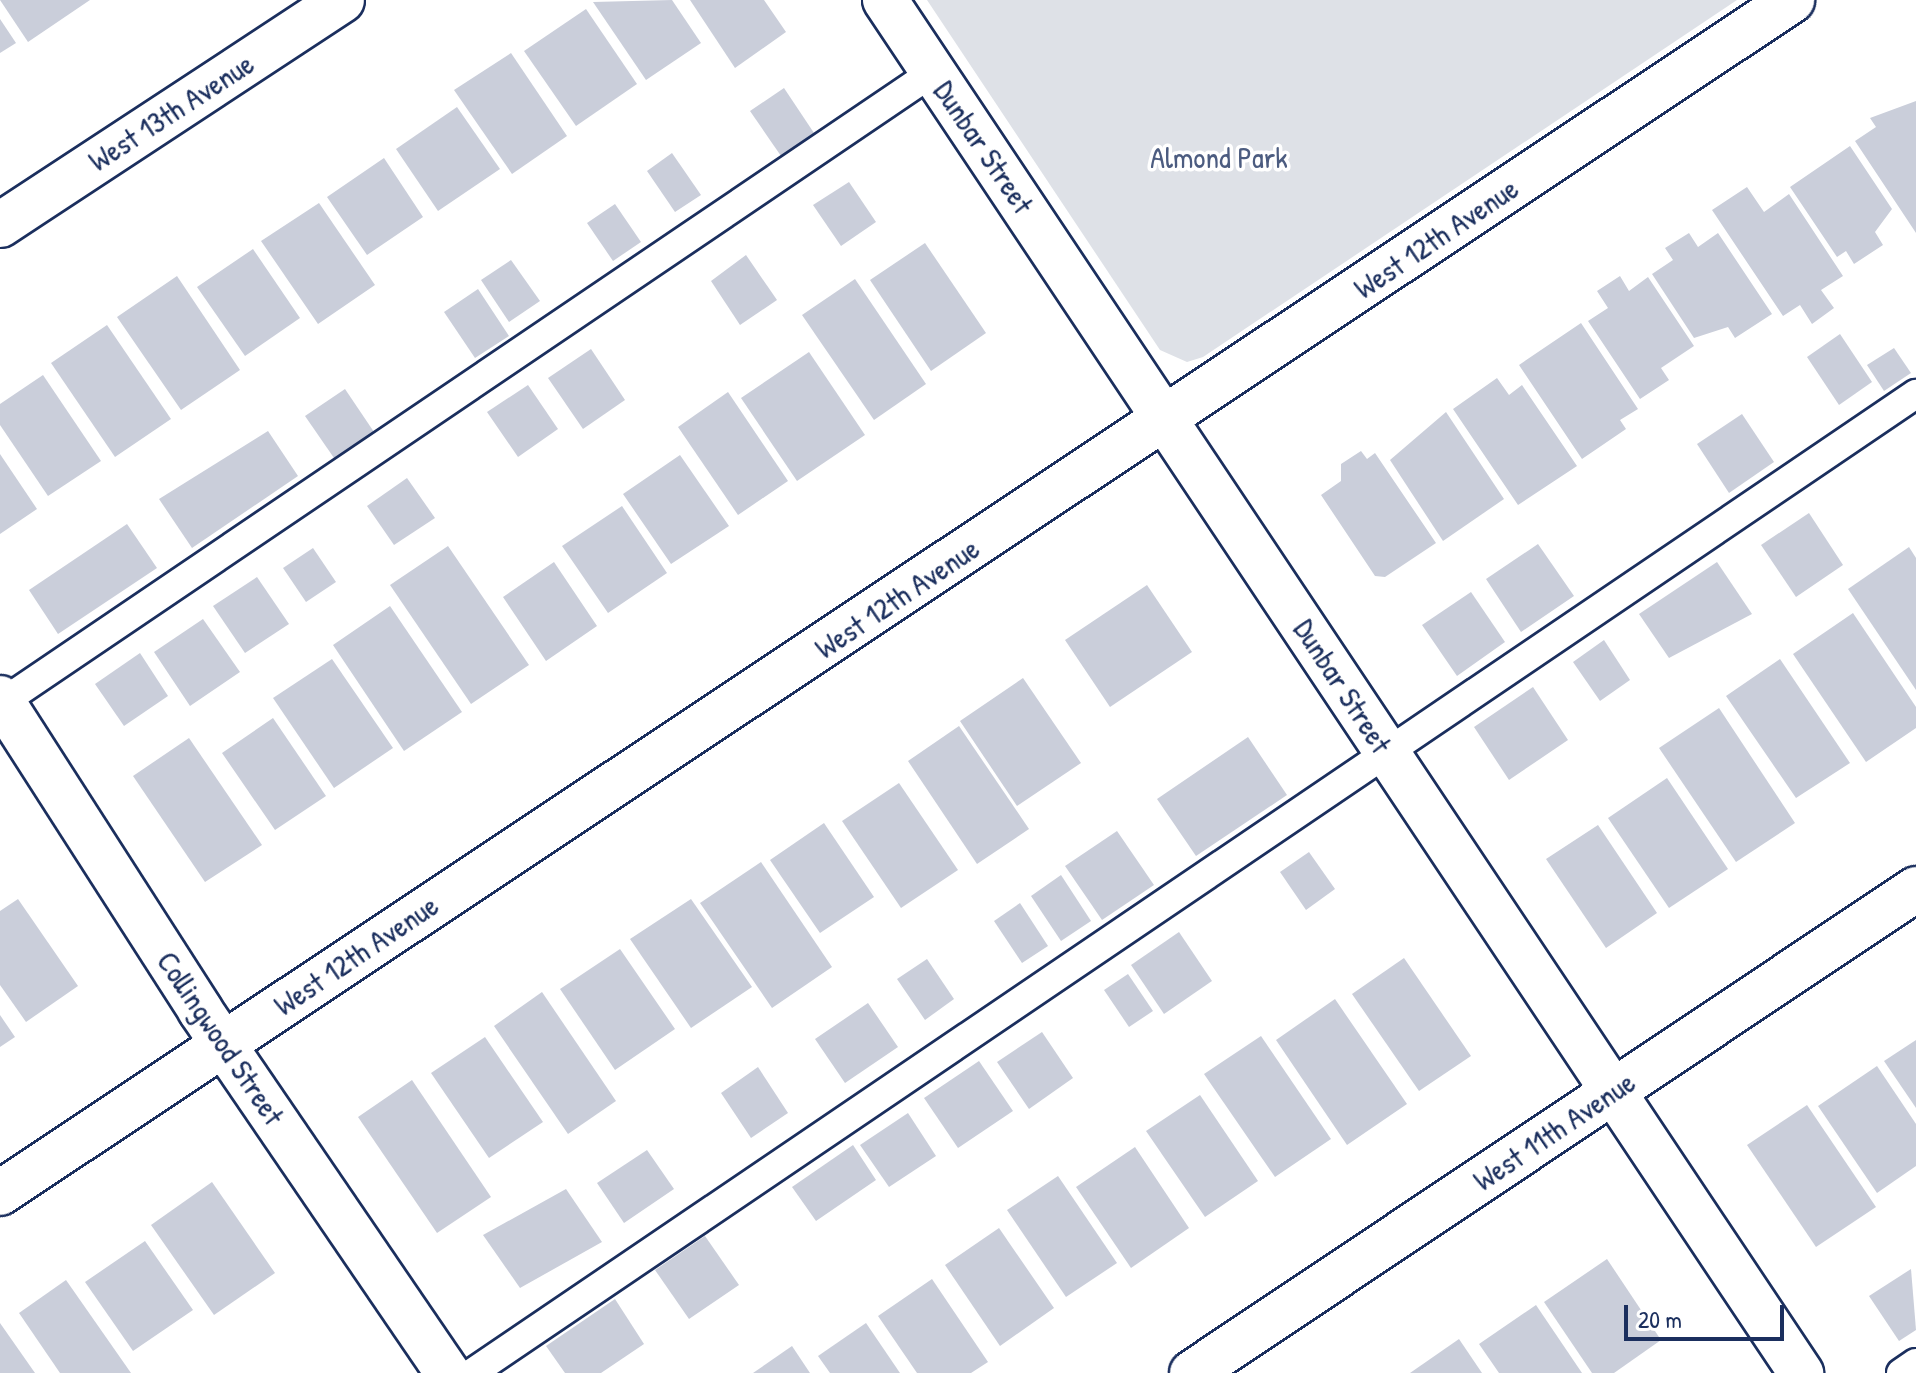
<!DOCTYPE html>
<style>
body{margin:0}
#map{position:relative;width:1916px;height:1373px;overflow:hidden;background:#fff;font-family:"Patrick Hand",sans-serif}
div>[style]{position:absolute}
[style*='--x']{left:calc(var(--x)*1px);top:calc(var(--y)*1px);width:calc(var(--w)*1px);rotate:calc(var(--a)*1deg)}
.green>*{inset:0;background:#dee1e7}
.building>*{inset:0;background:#caceda}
.roads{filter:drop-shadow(2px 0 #1b2f5e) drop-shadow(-2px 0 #1b2f5e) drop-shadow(0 2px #1b2f5e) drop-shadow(0 -2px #1b2f5e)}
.lane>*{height:28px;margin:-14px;padding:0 14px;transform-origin:14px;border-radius:14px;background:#fff}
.street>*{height:44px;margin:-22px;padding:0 22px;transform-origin:22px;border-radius:22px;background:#fff}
span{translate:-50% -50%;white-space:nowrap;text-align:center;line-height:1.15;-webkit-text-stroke:7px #fff;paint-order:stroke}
.street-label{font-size:30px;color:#1b2f5e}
.park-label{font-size:30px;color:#4c5c80}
.scale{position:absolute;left:1624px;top:1305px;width:160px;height:36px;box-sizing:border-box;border:4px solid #1b2f5e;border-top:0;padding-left:10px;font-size:24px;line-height:28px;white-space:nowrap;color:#1b2f5e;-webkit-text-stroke:6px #fff;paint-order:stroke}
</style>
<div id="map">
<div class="green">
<div style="clip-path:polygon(927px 0,1737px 0,1203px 357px,1187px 362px,1160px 350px)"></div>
</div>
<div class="building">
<div style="clip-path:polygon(0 0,90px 0,28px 42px)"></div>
<div style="clip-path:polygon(672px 0,701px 43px,646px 80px,593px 2px)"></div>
<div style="clip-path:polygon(690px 0,764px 0,786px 32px,735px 68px)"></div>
<div style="clip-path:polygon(586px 9px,637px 84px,576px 126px,524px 51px)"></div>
<div style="clip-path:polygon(0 19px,16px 43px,0 53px)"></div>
<div style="clip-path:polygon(511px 53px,567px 136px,512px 174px,454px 90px)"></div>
<div style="clip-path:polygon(784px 88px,814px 133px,781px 156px,750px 111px)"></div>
<div style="clip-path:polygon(1916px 101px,1916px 233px,1855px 141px,1876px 127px,1870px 118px)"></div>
<div style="clip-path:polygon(457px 107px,500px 169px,438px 211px,396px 149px)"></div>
<div style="clip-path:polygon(1850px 146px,1892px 209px,1875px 232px,1883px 245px,1854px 264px,1846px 251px,1837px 257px,1790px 187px)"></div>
<div style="clip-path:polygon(672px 153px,701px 195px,675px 212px,647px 171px)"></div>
<div style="clip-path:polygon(384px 158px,423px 217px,367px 255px,327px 197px)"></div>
<div style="clip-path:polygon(849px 182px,876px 222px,841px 246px,813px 205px)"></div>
<div style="clip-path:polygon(1747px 187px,1764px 212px,1789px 194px,1843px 276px,1821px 290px,1834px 308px,1812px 324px,1800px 305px,1783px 316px,1712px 210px)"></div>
<div style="clip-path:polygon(319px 203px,375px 285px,318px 324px,261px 241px)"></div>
<div style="clip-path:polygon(615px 204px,641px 242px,613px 261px,587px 223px)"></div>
<div style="clip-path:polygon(1689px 233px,1698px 247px,1718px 233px,1772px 314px,1735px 338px,1728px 327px,1694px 338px,1652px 274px,1673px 260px,1665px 248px)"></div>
<div style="clip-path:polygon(925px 243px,986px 333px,931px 371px,870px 280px)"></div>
<div style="clip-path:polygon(253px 249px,300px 318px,245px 356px,197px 287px)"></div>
<div style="clip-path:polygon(746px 255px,777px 300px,740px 325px,711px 281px)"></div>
<div style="clip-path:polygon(511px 260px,540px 301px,509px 322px,481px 280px)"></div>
<div style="clip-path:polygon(177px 276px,240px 370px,181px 410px,117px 317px)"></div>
<div style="clip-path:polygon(1620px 276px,1629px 291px,1648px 277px,1694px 346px,1661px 368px,1669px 380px,1640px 399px,1588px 321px,1608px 308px,1597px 291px)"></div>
<div style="clip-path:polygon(855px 279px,926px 384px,874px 420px,802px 315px)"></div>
<div style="clip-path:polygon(478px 289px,509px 336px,475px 358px,444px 312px)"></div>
<div style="clip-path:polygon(1581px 323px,1638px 409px,1620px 420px,1626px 429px,1582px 459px,1519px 365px)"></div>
<div style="clip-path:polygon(107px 325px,171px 419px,115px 457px,51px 363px)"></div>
<div style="clip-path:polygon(1840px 334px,1872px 382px,1839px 405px,1807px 357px)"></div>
<div style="clip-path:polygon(1894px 348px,1911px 373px,1884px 391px,1867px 365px)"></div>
<div style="clip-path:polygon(591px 349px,625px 400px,583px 429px,548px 378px)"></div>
<div style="clip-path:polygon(809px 352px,865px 435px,797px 481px,741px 398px)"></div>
<div style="clip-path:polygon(43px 375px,101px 461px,48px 496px,0 425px,0 404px)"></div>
<div style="clip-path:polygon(1497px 378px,1509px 395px,1522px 385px,1577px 466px,1518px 505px,1453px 409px)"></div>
<div style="clip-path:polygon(528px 385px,558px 429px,518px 457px,487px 412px)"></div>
<div style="clip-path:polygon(345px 389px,374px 432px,334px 458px,305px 416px)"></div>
<div style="clip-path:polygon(728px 392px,788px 481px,738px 515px,678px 427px)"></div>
<div style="clip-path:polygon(1446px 412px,1504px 499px,1443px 541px,1390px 460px)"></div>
<div style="clip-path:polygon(1742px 414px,1774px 462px,1729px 493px,1697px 444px)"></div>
<div style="clip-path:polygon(268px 431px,298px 476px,192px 548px,159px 499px)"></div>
<div style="clip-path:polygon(1361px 451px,1367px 459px,1375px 453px,1436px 543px,1385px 577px,1375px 576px,1321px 495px,1341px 481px,1341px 464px)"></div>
<div style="clip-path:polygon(0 454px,37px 509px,0 534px)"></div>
<div style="clip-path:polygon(680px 455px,729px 526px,671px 564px,623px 494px)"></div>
<div style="clip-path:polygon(407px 478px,435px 518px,394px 545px,367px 506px)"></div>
<div style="clip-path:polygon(622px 506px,667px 573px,608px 613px,562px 546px)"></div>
<div style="clip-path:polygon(1809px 513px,1843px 565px,1796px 597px,1761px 545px)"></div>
<div style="clip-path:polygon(127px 524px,157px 568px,58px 634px,29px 590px)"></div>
<div style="clip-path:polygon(1538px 544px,1574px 596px,1521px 632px,1486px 579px)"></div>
<div style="clip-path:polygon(448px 546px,529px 665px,471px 704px,390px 585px)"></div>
<div style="clip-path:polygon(1909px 547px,1916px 558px,1916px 690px,1848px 589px)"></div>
<div style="clip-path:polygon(313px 548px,336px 582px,306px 602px,283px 568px)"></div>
<div style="clip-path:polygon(554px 562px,597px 626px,546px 661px,503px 597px)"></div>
<div style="clip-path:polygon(1717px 562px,1752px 614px,1669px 658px,1639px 614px)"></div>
<div style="clip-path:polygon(257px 577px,289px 624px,245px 653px,213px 606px)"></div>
<div style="clip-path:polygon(1147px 585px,1192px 652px,1110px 707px,1065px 640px)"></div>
<div style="clip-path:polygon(1471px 592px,1505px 642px,1457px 676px,1422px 625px)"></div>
<div style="clip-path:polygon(390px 606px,462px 712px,404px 751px,333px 645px)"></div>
<div style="clip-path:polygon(1853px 613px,1916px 707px,1916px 728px,1866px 762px,1793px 654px)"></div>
<div style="clip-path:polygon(203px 619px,240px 672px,190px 706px,154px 652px)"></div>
<div style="clip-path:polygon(1604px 640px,1630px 680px,1600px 701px,1573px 662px)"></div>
<div style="clip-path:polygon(140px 653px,168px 696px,124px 726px,95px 684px)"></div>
<div style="clip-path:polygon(332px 659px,393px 748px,334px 788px,273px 698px)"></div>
<div style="clip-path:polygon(1780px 659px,1850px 763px,1796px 798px,1726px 696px)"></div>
<div style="clip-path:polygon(1023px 678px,1081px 763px,1017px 806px,960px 721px)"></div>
<div style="clip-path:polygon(1533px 687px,1568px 740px,1509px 780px,1474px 727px)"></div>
<div style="clip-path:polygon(1719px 708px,1795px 823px,1736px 862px,1659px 748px)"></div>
<div style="clip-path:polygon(273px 718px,326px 796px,275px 830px,222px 753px)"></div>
<div style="clip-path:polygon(959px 726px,1029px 829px,977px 864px,908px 761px)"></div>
<div style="clip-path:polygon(1248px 737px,1287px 795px,1196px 856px,1157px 799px)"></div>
<div style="clip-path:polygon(189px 738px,262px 845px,205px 882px,133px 776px)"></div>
<div style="clip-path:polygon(1667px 778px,1728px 869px,1669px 908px,1608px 818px)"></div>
<div style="clip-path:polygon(899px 783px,958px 870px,901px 908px,842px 821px)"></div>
<div style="clip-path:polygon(824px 823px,874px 897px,820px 933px,770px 860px)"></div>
<div style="clip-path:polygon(1598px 825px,1657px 913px,1606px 948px,1546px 859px)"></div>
<div style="clip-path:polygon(1117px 831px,1154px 885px,1102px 920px,1065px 866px)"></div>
<div style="clip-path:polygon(1309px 852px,1335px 889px,1306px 910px,1280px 872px)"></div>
<div style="clip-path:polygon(761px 862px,832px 967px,772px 1008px,700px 903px)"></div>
<div style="clip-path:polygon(1061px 875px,1091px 921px,1061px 941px,1031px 896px)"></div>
<div style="clip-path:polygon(18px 899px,78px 986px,26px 1022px,0 985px,0 911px)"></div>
<div style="clip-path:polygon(691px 899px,752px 987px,691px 1028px,630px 939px)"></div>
<div style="clip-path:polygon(1020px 903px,1048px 946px,1022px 963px,994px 921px)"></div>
<div style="clip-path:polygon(1179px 932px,1212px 981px,1164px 1014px,1131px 965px)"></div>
<div style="clip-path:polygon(620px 949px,675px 1029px,615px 1070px,560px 989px)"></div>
<div style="clip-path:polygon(1404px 958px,1471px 1056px,1419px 1091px,1352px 994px)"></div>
<div style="clip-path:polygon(927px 959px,954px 999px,925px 1020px,897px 979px)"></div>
<div style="clip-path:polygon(1128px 974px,1153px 1011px,1129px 1027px,1104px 990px)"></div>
<div style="clip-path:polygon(542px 992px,616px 1101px,568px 1134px,494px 1026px)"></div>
<div style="clip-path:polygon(1335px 999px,1407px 1104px,1347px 1145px,1276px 1040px)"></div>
<div style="clip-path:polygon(868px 1003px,898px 1047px,845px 1083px,815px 1039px)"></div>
<div style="clip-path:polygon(0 1015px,15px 1037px,0 1047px)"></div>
<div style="clip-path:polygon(1042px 1032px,1073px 1078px,1029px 1109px,997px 1062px)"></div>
<div style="clip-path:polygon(1261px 1036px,1331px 1139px,1275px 1177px,1204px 1074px)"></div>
<div style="clip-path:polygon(485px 1037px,543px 1122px,489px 1158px,431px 1073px)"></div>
<div style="clip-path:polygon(1916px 1040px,1916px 1108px,1884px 1061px)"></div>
<div style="clip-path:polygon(979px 1061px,1013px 1111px,958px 1148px,924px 1098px)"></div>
<div style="clip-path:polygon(1877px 1066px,1916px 1124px,1916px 1166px,1877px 1193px,1818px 1106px)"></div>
<div style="clip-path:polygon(758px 1067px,788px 1113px,751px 1138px,721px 1093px)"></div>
<div style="clip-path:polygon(412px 1080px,491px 1197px,437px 1233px,358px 1117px)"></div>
<div style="clip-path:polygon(1200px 1095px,1258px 1181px,1205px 1217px,1146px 1131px)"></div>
<div style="clip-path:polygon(1807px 1105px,1876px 1207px,1816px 1247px,1747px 1145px)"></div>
<div style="clip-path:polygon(908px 1113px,936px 1156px,889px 1187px,860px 1145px)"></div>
<div style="clip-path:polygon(853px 1145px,876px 1180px,816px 1221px,792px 1187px)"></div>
<div style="clip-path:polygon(1135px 1147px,1189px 1228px,1131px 1268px,1076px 1187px)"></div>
<div style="clip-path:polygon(647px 1150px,674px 1189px,624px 1223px,597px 1183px)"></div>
<div style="clip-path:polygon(1058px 1176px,1117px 1263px,1066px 1297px,1007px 1210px)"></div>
<div style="clip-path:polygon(212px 1182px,275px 1273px,214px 1315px,151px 1225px)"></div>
<div style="clip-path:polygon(566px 1189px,602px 1242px,520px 1288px,483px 1235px)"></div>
<div style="clip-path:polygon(999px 1228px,1054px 1308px,1000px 1346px,945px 1265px)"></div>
<div style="clip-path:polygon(705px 1236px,739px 1285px,689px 1319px,655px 1270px)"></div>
<div style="clip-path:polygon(145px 1241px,193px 1310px,133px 1351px,85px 1282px)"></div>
<div style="clip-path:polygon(1607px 1259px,1661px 1340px,1614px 1373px,1592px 1373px,1544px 1302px)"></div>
<div style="clip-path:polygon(1911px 1269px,1916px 1330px,1899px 1341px,1869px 1296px)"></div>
<div style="clip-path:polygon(932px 1279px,988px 1362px,971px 1373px,917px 1373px,878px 1316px)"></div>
<div style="clip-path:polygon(66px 1280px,131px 1373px,60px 1373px,19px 1313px)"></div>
<div style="clip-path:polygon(615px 1299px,644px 1344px,601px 1373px,565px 1373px,546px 1346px)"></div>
<div style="clip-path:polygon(1536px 1305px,1582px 1373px,1499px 1373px,1479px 1344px)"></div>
<div style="clip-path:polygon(0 1323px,35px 1373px,0 1373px)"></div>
<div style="clip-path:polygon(866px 1323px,900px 1373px,830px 1373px,818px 1356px)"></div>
<div style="clip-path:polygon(1459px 1339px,1482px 1373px,1410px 1373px)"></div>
<div style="clip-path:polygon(792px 1346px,810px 1373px,753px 1373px)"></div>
</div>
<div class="roads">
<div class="lane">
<div style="--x:0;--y:704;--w:1127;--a:-34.11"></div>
<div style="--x:472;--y:1373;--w:1745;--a:-34.14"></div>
<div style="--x:1901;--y:1373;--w:18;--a:-34"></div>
</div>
<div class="street">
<div style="--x:885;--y:0;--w:1651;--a:56.29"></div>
<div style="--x:0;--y:225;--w:409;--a:-33.3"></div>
<div style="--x:0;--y:698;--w:371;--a:57.3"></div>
<div style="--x:200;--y:1010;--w:440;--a:55.7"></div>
<div style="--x:0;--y:1193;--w:2153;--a:-33.65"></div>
<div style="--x:1192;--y:1373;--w:871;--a:-33.76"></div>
</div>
</div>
<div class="street-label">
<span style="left:171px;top:112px;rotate:-33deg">West 13th Avenue</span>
<span style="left:984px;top:147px;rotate:56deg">Dunbar Street</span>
<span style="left:1436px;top:238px;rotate:-34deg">West 12th Avenue</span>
<span style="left:897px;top:598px;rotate:-34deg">West 12th Avenue</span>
<span style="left:1343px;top:686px;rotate:57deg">Dunbar Street</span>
<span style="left:356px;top:955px;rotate:-34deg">West 12th Avenue</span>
<span style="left:221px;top:1038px;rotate:56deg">Collingwood Street</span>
<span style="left:1554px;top:1131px;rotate:-34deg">West 11th Avenue</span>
</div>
<div class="park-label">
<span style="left:1219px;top:157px">Almond Park</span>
</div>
<div class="scale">20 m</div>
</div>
